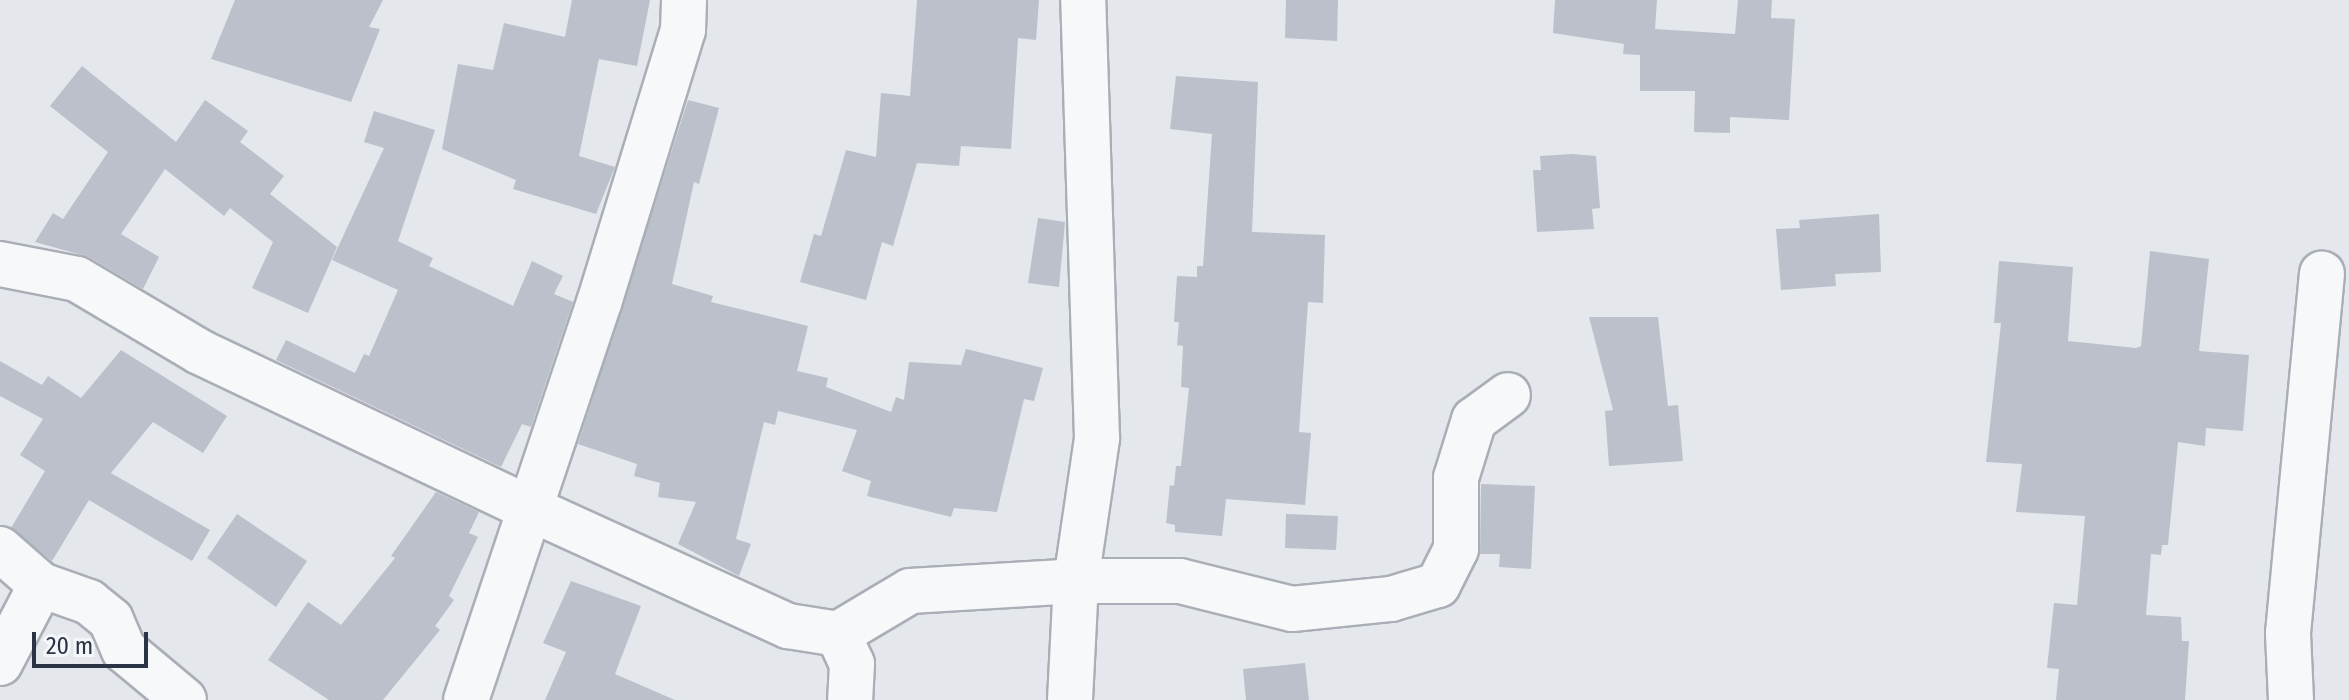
<!DOCTYPE html>
<style>
body{margin:0}
#map{position:relative;width:2349px;height:700px;overflow:hidden;background:#e4e7ec;font-family:"Fira Sans Condensed",sans-serif}
div>[style]{position:absolute}
[style*='--x']{left:calc(var(--x)*1px);top:calc(var(--y)*1px);width:calc(var(--w)*1px);rotate:calc(var(--a)*1deg)}
.building>*{inset:0;background:#bbc0ca}
.roads{filter:drop-shadow(2px 0 #a9aeb7) drop-shadow(-2px 0 #a9aeb7) drop-shadow(0 2px #a9aeb7) drop-shadow(0 -2px #a9aeb7)}
.minor>*{height:44px;margin:-22px;padding:0 22px;transform-origin:22px;border-radius:22px;background:#f7f8fa}
span{translate:-50% -50%;white-space:nowrap;text-align:center;line-height:1.15;-webkit-text-stroke:7px #f4f6f9;paint-order:stroke}
.scale{position:absolute;left:32px;top:632px;width:116px;height:36px;box-sizing:border-box;border:4px solid #2b3445;border-top:0;padding-left:10px;font-size:24px;line-height:28px;white-space:nowrap;color:#2b3445;-webkit-text-stroke:6px #f4f6f9;paint-order:stroke}
</style>
<div id="map">
<div class="building">
<div style="clip-path:polygon(235px 0,383px 0,369px 27px,380px 29px,351px 102px,211px 59px)"></div>
<div style="clip-path:polygon(572px 0,650px 0,637px 66px,599px 59px,579px 156px,615px 167px,596px 214px,513px 189px,516px 180px,442px 149px,458px 64px,493px 70px,504px 23px,565px 37px)"></div>
<div style="clip-path:polygon(917px 0,1039px 0,1036px 40px,1018px 38px,1011px 149px,961px 146px,959px 166px,917px 163px,893px 246px,882px 242px,866px 300px,800px 282px,814px 234px,821px 236px,846px 150px,876px 157px,881px 93px,910px 96px)"></div>
<div style="clip-path:polygon(1286px 0,1338px 0,1337px 41px,1285px 38px)"></div>
<div style="clip-path:polygon(1555px 0,1657px 0,1655px 29px,1735px 34px,1738px 0,1772px 0,1771px 18px,1795px 19px,1789px 120px,1730px 117px,1730px 133px,1694px 132px,1695px 91px,1640px 91px,1640px 55px,1623px 54px,1624px 44px,1553px 33px)"></div>
<div style="clip-path:polygon(82px 66px,176px 142px,205px 100px,248px 131px,240px 142px,284px 176px,270px 194px,337px 247px,308px 313px,252px 288px,273px 242px,230px 208px,224px 216px,165px 169px,121px 234px,159px 257px,143px 289px,89px 257px,35px 242px,53px 213px,63px 219px,108px 152px,50px 106px)"></div>
<div style="clip-path:polygon(1176px 76px,1258px 82px,1252px 232px,1325px 235px,1323px 303px,1308px 302px,1299px 432px,1311px 433px,1305px 505px,1226px 499px,1222px 536px,1175px 532px,1175px 525px,1166px 523px,1170px 485px,1174px 486px,1176px 466px,1181px 466px,1189px 388px,1181px 387px,1183px 346px,1177px 345px,1179px 322px,1174px 322px,1177px 276px,1197px 277px,1197px 266px,1203px 266px,1212px 134px,1170px 129px)"></div>
<div style="clip-path:polygon(688px 100px,719px 108px,699px 184px,694px 182px,672px 284px,713px 296px,711px 302px,808px 326px,797px 371px,828px 378px,826px 387px,891px 412px,896px 397px,904px 400px,909px 362px,961px 365px,966px 349px,1043px 368px,1034px 401px,1024px 399px,997px 512px,954px 508px,951px 517px,867px 496px,871px 481px,842px 471px,857px 430px,778px 411px,775px 425px,764px 422px,736px 539px,751px 544px,739px 576px,678px 544px,696px 502px,658px 497px,660px 483px,634px 476px,637px 464px,578px 444px)"></div>
<div style="clip-path:polygon(374px 111px,435px 130px,398px 241px,433px 258px,429px 266px,513px 306px,532px 261px,563px 276px,554px 294px,573px 302px,531px 427px,522px 424px,501px 467px,276px 360px,286px 340px,355px 373px,364px 354px,369px 356px,398px 290px,332px 260px,384px 148px,364px 142px)"></div>
<div style="clip-path:polygon(1572px 154px,1596px 156px,1600px 208px,1592px 209px,1594px 229px,1537px 232px,1533px 170px,1541px 170px,1540px 156px)"></div>
<div style="clip-path:polygon(1879px 214px,1881px 272px,1835px 274px,1836px 286px,1781px 290px,1776px 229px,1800px 228px,1799px 220px)"></div>
<div style="clip-path:polygon(1038px 218px,1065px 222px,1059px 287px,1028px 283px)"></div>
<div style="clip-path:polygon(2150px 251px,2209px 259px,2199px 351px,2249px 355px,2243px 431px,2206px 428px,2205px 446px,2178px 442px,2168px 545px,2162px 545px,2161px 555px,2151px 554px,2146px 615px,2181px 617px,2182px 641px,2189px 641px,2185px 700px,2056px 700px,2059px 669px,2047px 668px,2054px 603px,2077px 605px,2085px 516px,2016px 512px,2022px 464px,1986px 462px,2001px 323px,1994px 323px,1999px 261px,2073px 267px,2068px 341px,2136px 348px,2141px 346px)"></div>
<div style="clip-path:polygon(1589px 317px,1658px 317px,1668px 406px,1678px 405px,1683px 461px,1609px 466px,1605px 411px,1613px 410px)"></div>
<div style="clip-path:polygon(121px 350px,227px 416px,203px 453px,153px 422px,111px 473px,210px 530px,192px 561px,89px 500px,52px 561px,11px 528px,45px 471px,20px 455px,43px 419px,0 396px,0 361px,42px 385px,48px 376px,81px 398px)"></div>
<div style="clip-path:polygon(1481px 484px,1535px 486px,1531px 569px,1499px 567px,1500px 554px,1480px 554px)"></div>
<div style="clip-path:polygon(436px 492px,479px 512px,469px 533px,478px 537px,449px 596px,454px 600px,435px 626px,440px 630px,383px 700px,329px 700px,268px 660px,308px 602px,341px 625px,395px 558px,391px 556px)"></div>
<div style="clip-path:polygon(237px 514px,307px 561px,276px 607px,207px 558px)"></div>
<div style="clip-path:polygon(1286px 514px,1338px 516px,1336px 550px,1285px 548px)"></div>
<div style="clip-path:polygon(571px 581px,641px 606px,615px 674px,675px 700px,545px 700px,566px 652px,543px 643px)"></div>
<div style="clip-path:polygon(1305px 663px,1309px 700px,1246px 700px,1243px 669px)"></div>
</div>
<div class="roads">
<div class="minor">
<div style="--x:0;--y:264;--w:78;--a:11"></div>
<div style="--x:77;--y:279;--w:143;--a:30.7"></div>
<div style="--x:200;--y:352;--w:364;--a:25.4"></div>
<div style="--x:529;--y:508;--w:285;--a:24.5"></div>
<div style="--x:788;--y:626;--w:51;--a:9.1"></div>
<div style="--x:838;--y:634;--w:33;--a:65"></div>
<div style="--x:852;--y:664;--w:36;--a:93"></div>
<div style="--x:0;--y:549;--w:55;--a:41.3"></div>
<div style="--x:41;--y:585;--w:51;--a:19.5"></div>
<div style="--x:89;--y:602;--w:28;--a:39"></div>
<div style="--x:111;--y:620;--w:33;--a:67"></div>
<div style="--x:124;--y:650;--w:78;--a:39.8"></div>
<div style="--x:838;--y:634;--w:84;--a:-30.8"></div>
<div style="--x:910;--y:591;--w:166;--a:-3.4"></div>
<div style="--x:1076;--y:581;--w:104;--a:0"></div>
<div style="--x:1180;--y:581;--w:115;--a:14"></div>
<div style="--x:1292;--y:609;--w:100;--a:-5.8"></div>
<div style="--x:1391;--y:599;--w:49;--a:-16.6"></div>
<div style="--x:1438;--y:585;--w:40;--a:-63.4"></div>
<div style="--x:1456;--y:549;--w:71;--a:-90"></div>
<div style="--x:1456;--y:478;--w:61;--a:-72.8"></div>
<div style="--x:1474;--y:420;--w:42;--a:-36.3"></div>
<div style="--x:0;--y:663;--w:88;--a:-62.3"></div>
<div style="--x:466;--y:700;--w:419;--a:-71.5"></div>
<div style="--x:599;--y:303;--w:286;--a:-72.9"></div>
<div style="--x:683;--y:30;--w:30;--a:-88"></div>
<div style="--x:1070;--y:700;--w:119;--a:-87.1"></div>
<div style="--x:1076;--y:581;--w:145;--a:-81.6"></div>
<div style="--x:1097;--y:438;--w:438;--a:-91.8"></div>
<div style="--x:2291;--y:700;--w:67;--a:-92.6"></div>
<div style="--x:2288;--y:633;--w:361;--a:-84.6"></div>
</div>
</div>
<div class="scale">20 m</div>
</div>
